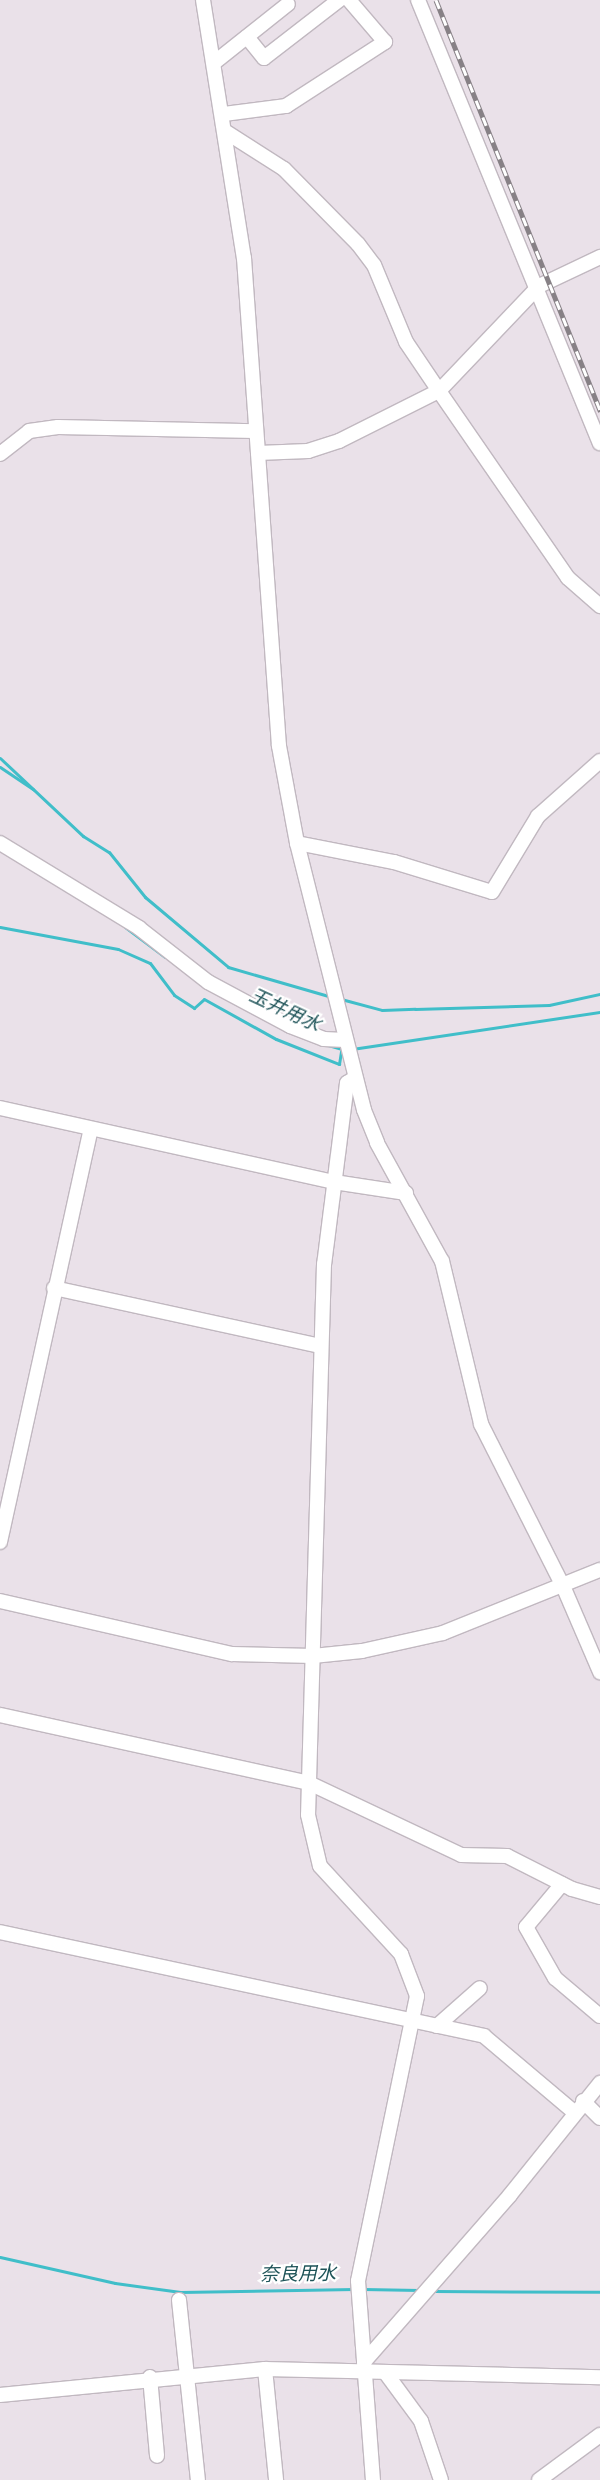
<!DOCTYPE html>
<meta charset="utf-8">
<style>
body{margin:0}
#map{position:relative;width:600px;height:2480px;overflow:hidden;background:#eae1e9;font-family:Lora,"Noto Sans JP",serif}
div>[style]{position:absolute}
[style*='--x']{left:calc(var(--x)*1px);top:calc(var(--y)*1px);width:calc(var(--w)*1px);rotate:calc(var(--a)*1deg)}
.stream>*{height:3px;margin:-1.5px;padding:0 1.5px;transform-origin:1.5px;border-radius:1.5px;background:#40bec9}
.roads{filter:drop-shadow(1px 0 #c1b8c0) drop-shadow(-1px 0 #c1b8c0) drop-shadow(0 1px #c1b8c0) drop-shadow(0 -1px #c1b8c0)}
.minor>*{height:14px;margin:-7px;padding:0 7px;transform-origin:7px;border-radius:7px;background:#fff}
.rail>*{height:5px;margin-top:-2.5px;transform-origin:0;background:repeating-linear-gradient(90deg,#fff 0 9px,#878186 0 18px);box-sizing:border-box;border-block:1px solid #878186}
span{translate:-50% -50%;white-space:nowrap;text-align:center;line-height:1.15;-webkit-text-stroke:4.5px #fff;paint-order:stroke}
.water-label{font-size:19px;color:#1e5358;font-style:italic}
</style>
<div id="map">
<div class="stream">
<div style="--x:0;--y:758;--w:114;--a:43.2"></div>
<div style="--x:83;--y:836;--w:31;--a:32"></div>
<div style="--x:109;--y:852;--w:58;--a:51.3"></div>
<div style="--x:145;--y:897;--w:109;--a:40.1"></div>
<div style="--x:228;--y:967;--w:108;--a:16.1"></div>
<div style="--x:0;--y:767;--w:40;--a:34"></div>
<div style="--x:0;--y:927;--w:120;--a:10.6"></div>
<div style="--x:118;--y:949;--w:35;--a:24"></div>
<div style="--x:150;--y:963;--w:40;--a:53"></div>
<div style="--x:174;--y:995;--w:24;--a:33"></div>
<div style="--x:194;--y:1008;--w:13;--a:-42"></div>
<div style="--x:204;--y:999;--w:82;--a:29.1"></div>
<div style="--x:276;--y:1039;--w:68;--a:21.6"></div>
<div style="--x:339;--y:1064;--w:13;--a:-81"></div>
<div style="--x:125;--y:927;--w:50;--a:36.9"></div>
<div style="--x:341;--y:999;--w:42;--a:15"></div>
<div style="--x:382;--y:1010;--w:33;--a:-2"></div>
<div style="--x:415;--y:1009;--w:134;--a:-1.7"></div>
<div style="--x:549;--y:1005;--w:52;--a:-12.2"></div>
<div style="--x:328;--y:1045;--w:18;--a:16"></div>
<div style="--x:352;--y:1049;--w:251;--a:-8.5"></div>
<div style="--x:0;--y:2257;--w:118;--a:12.7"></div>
<div style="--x:115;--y:2283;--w:66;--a:7.9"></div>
<div style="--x:180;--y:2292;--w:174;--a:-1"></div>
<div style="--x:363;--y:2289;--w:56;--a:1"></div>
<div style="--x:433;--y:2291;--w:167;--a:0.3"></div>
</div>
<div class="roads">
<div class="minor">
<div style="--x:203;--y:0;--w:261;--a:81"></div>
<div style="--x:244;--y:258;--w:489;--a:85.9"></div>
<div style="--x:279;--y:746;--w:99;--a:79.5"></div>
<div style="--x:297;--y:843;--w:275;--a:75.9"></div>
<div style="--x:364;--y:1110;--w:35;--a:68"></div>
<div style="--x:377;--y:1143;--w:135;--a:61.2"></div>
<div style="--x:442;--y:1261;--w:168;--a:76.5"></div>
<div style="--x:481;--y:1424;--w:182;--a:63.2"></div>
<div style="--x:563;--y:1586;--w:94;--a:66.7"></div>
<div style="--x:418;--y:0;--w:479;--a:67.7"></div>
<div style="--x:247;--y:37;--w:27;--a:51"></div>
<div style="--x:264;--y:58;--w:95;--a:-37.7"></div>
<div style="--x:215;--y:62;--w:93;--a:-38.5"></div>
<div style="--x:224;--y:114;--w:63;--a:-7.4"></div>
<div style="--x:286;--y:106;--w:118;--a:-32.9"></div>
<div style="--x:385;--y:42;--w:55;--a:-130.6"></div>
<div style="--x:226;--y:132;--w:69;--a:32.5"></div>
<div style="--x:284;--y:169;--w:105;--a:45.4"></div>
<div style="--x:358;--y:244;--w:26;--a:53"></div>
<div style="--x:374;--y:265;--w:83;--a:67.4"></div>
<div style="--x:406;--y:342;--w:59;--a:56"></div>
<div style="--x:439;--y:391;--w:227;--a:55.4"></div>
<div style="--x:568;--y:578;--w:43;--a:41.2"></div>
<div style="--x:258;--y:453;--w:50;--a:-2.3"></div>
<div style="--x:308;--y:451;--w:33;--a:-18"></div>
<div style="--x:339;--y:441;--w:112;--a:-26.6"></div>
<div style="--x:439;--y:391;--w:145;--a:-46.4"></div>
<div style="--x:539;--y:286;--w:68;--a:-25.4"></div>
<div style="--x:0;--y:454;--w:37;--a:-38"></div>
<div style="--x:29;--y:431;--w:29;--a:-8"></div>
<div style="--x:58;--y:427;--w:197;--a:1.2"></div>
<div style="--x:0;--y:843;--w:163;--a:31.4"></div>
<div style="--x:139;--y:928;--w:88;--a:38"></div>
<div style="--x:208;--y:982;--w:93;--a:28.2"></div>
<div style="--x:290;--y:1026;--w:36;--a:21"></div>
<div style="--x:324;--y:1039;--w:21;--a:3"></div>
<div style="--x:297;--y:843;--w:99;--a:11.1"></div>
<div style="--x:394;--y:862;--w:102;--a:17"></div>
<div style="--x:492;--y:892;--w:89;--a:-58.8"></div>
<div style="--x:538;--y:816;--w:83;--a:-41.6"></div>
<div style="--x:355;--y:1078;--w:9;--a:148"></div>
<div style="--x:347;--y:1083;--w:182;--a:97.2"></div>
<div style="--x:324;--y:1264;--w:551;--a:91.66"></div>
<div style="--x:308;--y:1815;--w:52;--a:76.8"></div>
<div style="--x:320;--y:1866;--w:120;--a:47.4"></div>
<div style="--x:401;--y:1954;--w:45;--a:69.1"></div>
<div style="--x:417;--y:1996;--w:291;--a:101.7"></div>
<div style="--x:358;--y:2281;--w:200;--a:85.7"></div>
<div style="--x:0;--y:1108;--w:342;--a:12.5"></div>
<div style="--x:334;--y:1182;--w:73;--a:8.7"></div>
<div style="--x:54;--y:1288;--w:272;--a:12.3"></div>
<div style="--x:0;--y:1542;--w:423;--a:-77.6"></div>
<div style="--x:0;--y:1601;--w:238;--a:12.9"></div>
<div style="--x:232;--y:1654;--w:81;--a:1.4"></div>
<div style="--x:313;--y:1656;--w:49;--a:-5.8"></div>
<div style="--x:362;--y:1651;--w:83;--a:-12.5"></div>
<div style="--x:443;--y:1633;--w:169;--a:-21.9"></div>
<div style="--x:0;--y:1715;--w:316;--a:12.4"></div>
<div style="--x:309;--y:1783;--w:168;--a:25.3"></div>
<div style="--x:461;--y:1855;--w:46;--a:1.2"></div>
<div style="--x:507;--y:1856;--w:73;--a:26.9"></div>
<div style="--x:572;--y:1889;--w:29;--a:16"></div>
<div style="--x:562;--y:1884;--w:56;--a:129.9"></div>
<div style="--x:526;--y:1927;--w:59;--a:60.4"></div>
<div style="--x:555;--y:1978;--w:59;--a:40.2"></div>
<div style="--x:0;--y:1932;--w:495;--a:12.1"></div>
<div style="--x:484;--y:2036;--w:118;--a:40.2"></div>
<div style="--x:437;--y:2026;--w:57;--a:-41.5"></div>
<div style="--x:583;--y:2101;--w:24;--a:45"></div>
<div style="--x:179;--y:2300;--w:181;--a:84"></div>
<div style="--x:364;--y:2362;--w:222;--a:-48.8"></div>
<div style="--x:510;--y:2195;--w:144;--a:-51.2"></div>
<div style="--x:265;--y:2369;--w:112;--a:84.3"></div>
<div style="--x:385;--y:2372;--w:61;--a:53.7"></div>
<div style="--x:421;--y:2421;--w:62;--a:71.3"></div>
<div style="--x:150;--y:2377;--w:79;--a:84.9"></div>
<div style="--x:0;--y:2395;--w:266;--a:-5.6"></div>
<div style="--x:265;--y:2369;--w:335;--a:1.4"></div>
<div style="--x:539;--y:2480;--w:76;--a:-36.4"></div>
</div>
</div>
<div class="rail">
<div style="--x:436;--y:0;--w:443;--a:68.2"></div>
</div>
<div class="water-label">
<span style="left:285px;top:1010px;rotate:25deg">玉井用水</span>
<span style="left:298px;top:2274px;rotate:-1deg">奈良用水</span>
</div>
</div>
